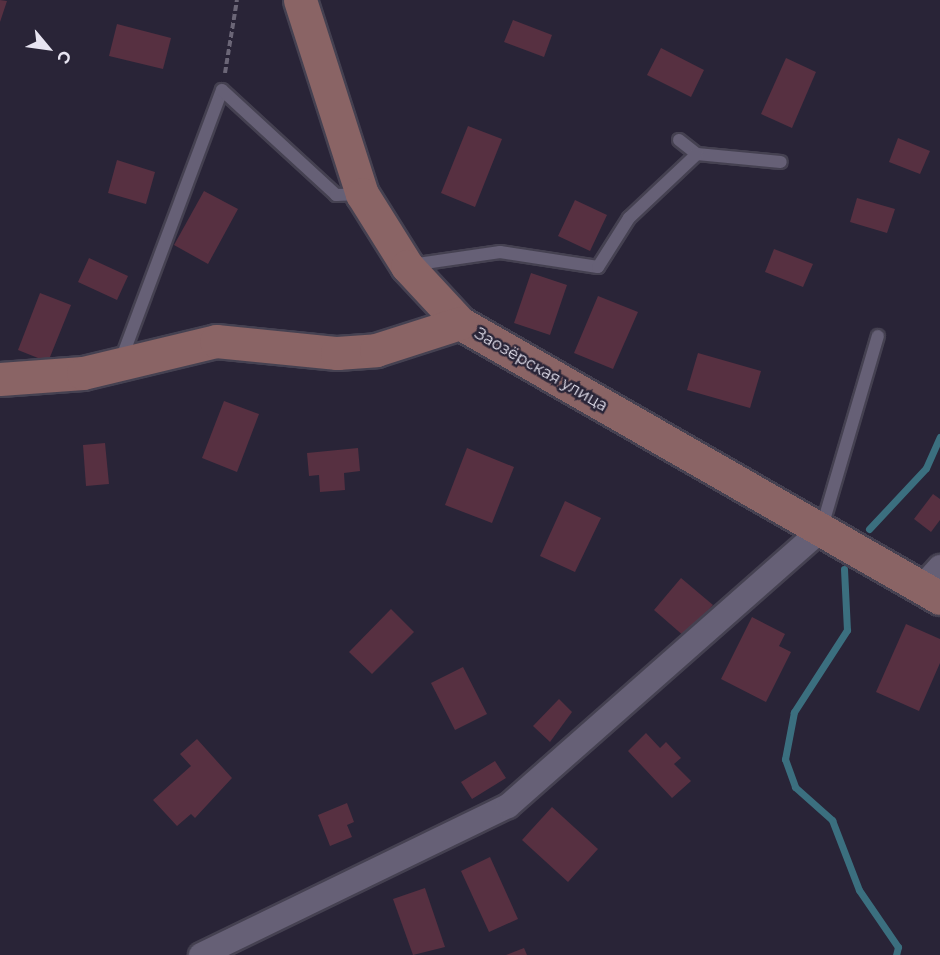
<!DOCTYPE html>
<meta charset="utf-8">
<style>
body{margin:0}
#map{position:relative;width:940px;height:955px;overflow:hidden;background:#292437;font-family:Montserrat,sans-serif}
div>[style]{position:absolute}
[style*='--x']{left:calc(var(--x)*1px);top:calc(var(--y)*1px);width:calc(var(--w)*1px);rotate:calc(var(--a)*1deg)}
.stream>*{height:7px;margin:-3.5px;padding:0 3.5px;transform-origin:3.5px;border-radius:3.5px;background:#3b6f7f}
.building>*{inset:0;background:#573041}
.path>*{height:4px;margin-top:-2px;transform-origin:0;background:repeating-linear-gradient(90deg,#6b6677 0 6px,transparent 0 9px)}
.roads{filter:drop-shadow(2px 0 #454151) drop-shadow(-2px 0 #454151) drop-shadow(0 2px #454151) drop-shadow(0 -2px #454151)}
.lane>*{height:12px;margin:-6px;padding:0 6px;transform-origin:6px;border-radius:6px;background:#666076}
.street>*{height:24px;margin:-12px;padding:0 12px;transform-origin:12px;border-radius:12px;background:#666076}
.secondary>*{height:33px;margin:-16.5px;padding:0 16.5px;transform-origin:16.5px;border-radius:16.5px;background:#8a6465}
span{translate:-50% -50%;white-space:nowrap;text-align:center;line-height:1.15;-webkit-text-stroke:5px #292437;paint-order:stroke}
.street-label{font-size:16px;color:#e7e4f1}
.north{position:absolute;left:18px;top:18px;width:60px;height:60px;-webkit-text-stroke:4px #292437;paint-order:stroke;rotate:119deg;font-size:16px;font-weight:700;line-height:24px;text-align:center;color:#e7e4f1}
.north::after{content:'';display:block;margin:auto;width:21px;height:27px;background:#e7e4f1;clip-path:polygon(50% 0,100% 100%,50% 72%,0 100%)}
</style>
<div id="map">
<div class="stream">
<div style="--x:869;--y:529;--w:83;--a:-46.9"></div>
<div style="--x:926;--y:468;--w:34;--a:-66"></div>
<div style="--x:844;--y:569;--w:61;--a:87.2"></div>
<div style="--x:847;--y:630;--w:98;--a:122.9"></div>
<div style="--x:794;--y:712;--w:48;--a:100.8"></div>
<div style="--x:785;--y:759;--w:30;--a:70"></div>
<div style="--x:795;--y:787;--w:50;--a:41.7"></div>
<div style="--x:832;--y:820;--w:75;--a:68.9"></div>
<div style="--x:859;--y:890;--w:69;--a:55.6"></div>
<div style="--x:898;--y:947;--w:8;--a:104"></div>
</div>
<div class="building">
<div style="clip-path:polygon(0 0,7px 1px,0 22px)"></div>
<div style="clip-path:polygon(513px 20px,552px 35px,544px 57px,504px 42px)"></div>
<div style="clip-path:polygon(117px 24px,171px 38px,163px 69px,109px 56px)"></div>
<div style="clip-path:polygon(661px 48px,704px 70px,691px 97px,647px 75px)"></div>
<div style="clip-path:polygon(786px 58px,816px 72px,792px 128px,761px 114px)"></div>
<div style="clip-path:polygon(468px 126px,502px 139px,475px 207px,441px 193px)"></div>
<div style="clip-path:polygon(898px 138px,930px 151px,920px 174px,889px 162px)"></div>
<div style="clip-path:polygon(117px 160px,155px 172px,146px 204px,108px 193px)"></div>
<div style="clip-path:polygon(204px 191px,238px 209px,208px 264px,174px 245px)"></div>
<div style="clip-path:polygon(857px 198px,895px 209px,887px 233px,850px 222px)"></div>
<div style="clip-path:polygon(575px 200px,607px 215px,590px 251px,558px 236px)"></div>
<div style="clip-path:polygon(774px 249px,813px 264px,803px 287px,765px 272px)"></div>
<div style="clip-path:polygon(89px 258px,128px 276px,117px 300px,78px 282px)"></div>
<div style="clip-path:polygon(531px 273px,567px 285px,550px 335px,514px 323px)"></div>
<div style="clip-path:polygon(40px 293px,71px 305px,48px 362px,18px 350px)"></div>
<div style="clip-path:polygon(598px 296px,638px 312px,613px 369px,574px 353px)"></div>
<div style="clip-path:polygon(698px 353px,761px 371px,750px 408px,687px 390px)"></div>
<div style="clip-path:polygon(224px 401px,259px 414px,237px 472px,202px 458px)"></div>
<div style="clip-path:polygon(105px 443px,109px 484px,86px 486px,83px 445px)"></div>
<div style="clip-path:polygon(358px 448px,360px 471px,344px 473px,345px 490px,320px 492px,319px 475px,309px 476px,307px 453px)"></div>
<div style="clip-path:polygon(467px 448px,514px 467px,492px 523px,445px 505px)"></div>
<div style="clip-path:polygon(933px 494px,940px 499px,940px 520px,931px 532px,914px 519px)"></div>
<div style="clip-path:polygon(565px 501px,601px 518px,575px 572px,540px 556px)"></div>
<div style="clip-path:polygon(681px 578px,713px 605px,685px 637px,654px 610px)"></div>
<div style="clip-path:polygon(391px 609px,414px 632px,372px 674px,349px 652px)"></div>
<div style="clip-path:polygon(752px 617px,785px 634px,779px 646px,791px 652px,766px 702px,721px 679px)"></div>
<div style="clip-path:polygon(906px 624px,940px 639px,940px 663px,919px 711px,876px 692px)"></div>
<div style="clip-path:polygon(463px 667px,487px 714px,455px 730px,431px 683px)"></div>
<div style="clip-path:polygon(559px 699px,572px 712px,550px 742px,533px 726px)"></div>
<div style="clip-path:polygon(646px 733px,660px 748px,666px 742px,681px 758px,674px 764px,691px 781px,672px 798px,628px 751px)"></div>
<div style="clip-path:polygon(197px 739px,232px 778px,195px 818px,191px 814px,177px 826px,153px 800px,191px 766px,180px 754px)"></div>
<div style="clip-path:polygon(495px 761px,506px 778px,472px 799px,461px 782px)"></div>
<div style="clip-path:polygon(347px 803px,354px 822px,347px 825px,352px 837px,330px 846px,318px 815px)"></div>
<div style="clip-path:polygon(552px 807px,598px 849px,568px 882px,522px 840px)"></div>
<div style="clip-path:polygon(490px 857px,518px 919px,489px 932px,461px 871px)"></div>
<div style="clip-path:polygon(425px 888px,445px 947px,413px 955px,393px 899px)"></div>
<div style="clip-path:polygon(524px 948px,527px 955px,506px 955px)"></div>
</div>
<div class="path">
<div style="--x:225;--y:73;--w:74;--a:-80.7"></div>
</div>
<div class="roads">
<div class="lane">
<div style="--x:679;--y:140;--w:23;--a:38"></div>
<div style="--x:697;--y:154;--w:84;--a:5.4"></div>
<div style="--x:411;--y:265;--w:90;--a:-8.3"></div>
<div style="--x:500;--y:252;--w:99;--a:8.7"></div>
<div style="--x:598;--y:267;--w:58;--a:-57.7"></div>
<div style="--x:629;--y:218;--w:93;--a:-43.3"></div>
<div style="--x:121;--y:360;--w:288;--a:-69.5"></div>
<div style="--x:222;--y:90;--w:155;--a:42.6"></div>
<div style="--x:336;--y:195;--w:25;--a:-2"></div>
<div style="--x:822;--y:527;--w:199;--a:-73.7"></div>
</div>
<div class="street">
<div style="--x:922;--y:587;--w:27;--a:-48"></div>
<div style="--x:201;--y:955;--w:341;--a:-25.9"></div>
<div style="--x:508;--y:806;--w:417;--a:-41.4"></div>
</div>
<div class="secondary">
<div style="--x:300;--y:0;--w:204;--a:72.3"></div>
<div style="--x:362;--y:194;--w:85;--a:58"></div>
<div style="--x:407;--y:266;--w:78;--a:47.1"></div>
<div style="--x:460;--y:323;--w:553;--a:29.81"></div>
<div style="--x:0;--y:379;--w:83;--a:-4.1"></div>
<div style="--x:83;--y:373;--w:137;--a:-13.5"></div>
<div style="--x:216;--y:341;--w:122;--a:5.7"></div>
<div style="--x:337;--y:353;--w:39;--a:-4"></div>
<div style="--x:376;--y:350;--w:88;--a:-17.8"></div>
</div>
</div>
<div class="street-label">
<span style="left:541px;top:370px;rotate:30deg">Заозёрская улица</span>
</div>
<div class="north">С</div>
</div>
